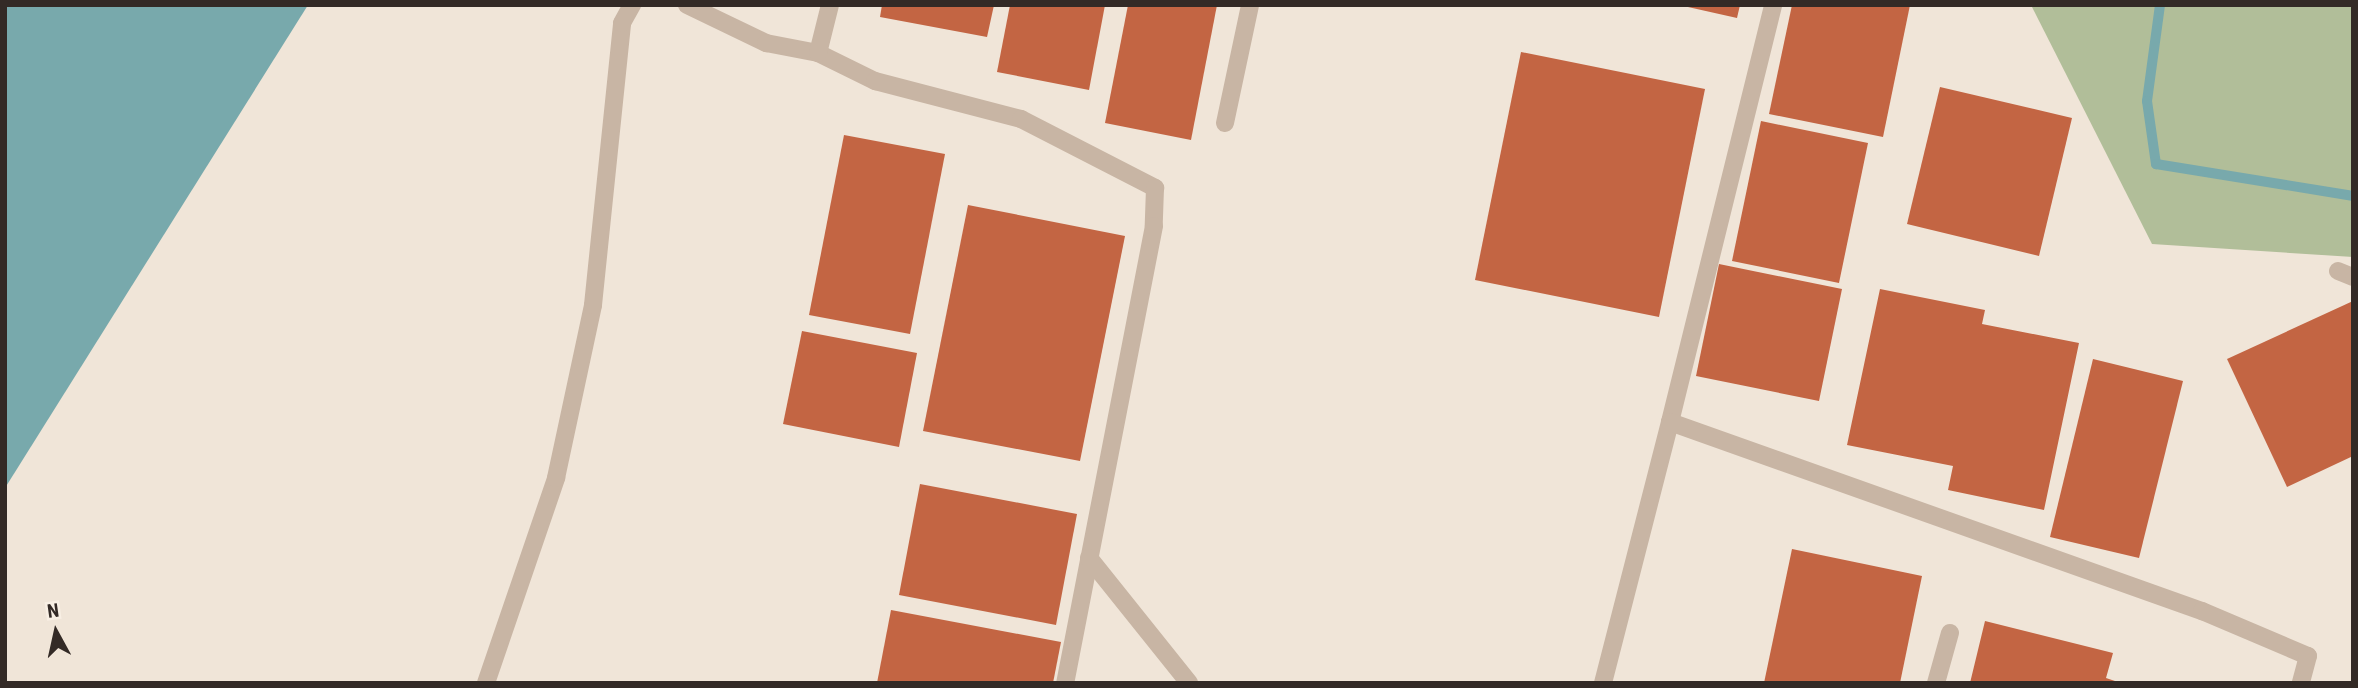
<!DOCTYPE html>
<style>
body{margin:0}
#map{position:relative;width:2358px;height:688px;overflow:hidden;background:#f0e5d8;font-family:"Roboto Condensed",sans-serif}
div>[style]{position:absolute}
[style*='--x']{left:calc(var(--x)*1px);top:calc(var(--y)*1px);width:calc(var(--w)*1px);rotate:calc(var(--a)*1deg)}
.green>*{inset:0;background:#b1be99}
.water>*{inset:0;background:#78a9ac}
.stream>*{height:10px;margin:-5px;padding:0 5px;transform-origin:5px;border-radius:5px;background:#78a9ac}
.building>*{inset:0;background:#c36543}
.street>*{height:18px;margin:-9px;padding:0 9px;transform-origin:9px;border-radius:9px;background:#c8b5a4}
span{translate:-50% -50%;white-space:nowrap;text-align:center;line-height:1.15;-webkit-text-stroke:5px #f8efe4;paint-order:stroke}
.frame{position:absolute;inset:0;border:7px solid #332a26;pointer-events:none}
.north{position:absolute;left:21px;top:597px;width:70px;height:70px;-webkit-text-stroke:5px #f8efe4;paint-order:stroke;rotate:352deg;font-size:19px;font-weight:700;line-height:28px;text-align:center;color:#332a26}
.north::after{content:'';display:block;margin:auto;width:24px;height:32px;background:#332a26;clip-path:polygon(50% 0,100% 100%,50% 72%,0 100%)}
</style>
<div id="map">
<div class="green">
<div style="clip-path:polygon(2031px 5px,2353px 5px,2353px 257px,2152px 244px)"></div>
</div>
<div class="water">
<div style="clip-path:polygon(5px 5px,308px 5px,5px 488px)"></div>
</div>
<div class="stream">
<div style="--x:2160;--y:5;--w:97;--a:97.7"></div>
<div style="--x:2147;--y:101;--w:64;--a:81.9"></div>
<div style="--x:2156;--y:164;--w:200;--a:9.2"></div>
</div>
<div class="building">
<div style="clip-path:polygon(882px 5px,994px 5px,987px 37px,880px 17px)"></div>
<div style="clip-path:polygon(1010px 5px,1105px 5px,1089px 90px,997px 72px)"></div>
<div style="clip-path:polygon(1128px 5px,1217px 5px,1191px 140px,1105px 123px)"></div>
<div style="clip-path:polygon(1679px 5px,1740px 5px,1737px 18px)"></div>
<div style="clip-path:polygon(1792px 5px,1910px 5px,1883px 137px,1769px 114px)"></div>
<div style="clip-path:polygon(1521px 52px,1705px 89px,1659px 317px,1475px 280px)"></div>
<div style="clip-path:polygon(1940px 87px,2072px 118px,2039px 256px,1907px 224px)"></div>
<div style="clip-path:polygon(1761px 121px,1868px 143px,1839px 283px,1732px 261px)"></div>
<div style="clip-path:polygon(844px 135px,945px 154px,910px 334px,809px 315px)"></div>
<div style="clip-path:polygon(968px 205px,1125px 236px,1080px 461px,923px 431px)"></div>
<div style="clip-path:polygon(1719px 264px,1842px 289px,1819px 401px,1696px 376px)"></div>
<div style="clip-path:polygon(1880px 289px,1985px 310px,1982px 324px,2079px 343px,2044px 510px,1948px 490px,1953px 466px,1847px 445px)"></div>
<div style="clip-path:polygon(2353px 301px,2353px 456px,2287px 487px,2227px 359px)"></div>
<div style="clip-path:polygon(802px 331px,917px 353px,899px 447px,783px 424px)"></div>
<div style="clip-path:polygon(2093px 359px,2183px 381px,2139px 558px,2050px 537px)"></div>
<div style="clip-path:polygon(920px 484px,1077px 514px,1056px 625px,899px 595px)"></div>
<div style="clip-path:polygon(1792px 549px,1922px 576px,1900px 683px,1764px 683px)"></div>
<div style="clip-path:polygon(891px 610px,1061px 642px,1053px 683px,877px 683px)"></div>
<div style="clip-path:polygon(1985px 621px,2113px 653px,2106px 678px,2121px 683px,1970px 683px)"></div>
</div>
<div class="street">
<div style="--x:687;--y:5;--w:88;--a:25.7"></div>
<div style="--x:766;--y:43;--w:53;--a:10.9"></div>
<div style="--x:818;--y:53;--w:64;--a:26.2"></div>
<div style="--x:875;--y:81;--w:151;--a:14.6"></div>
<div style="--x:1021;--y:119;--w:151;--a:27.2"></div>
<div style="--x:1155;--y:188;--w:38;--a:92"></div>
<div style="--x:1154;--y:226;--w:466;--a:101"></div>
<div style="--x:818;--y:53;--w:49;--a:-76"></div>
<div style="--x:1225;--y:123;--w:121;--a:-78"></div>
<div style="--x:2338;--y:271;--w:16;--a:22"></div>
<div style="--x:1670;--y:422;--w:430;--a:-76.1"></div>
<div style="--x:1089;--y:558;--w:160;--a:51.3"></div>
<div style="--x:486;--y:683;--w:217;--a:-71.1"></div>
<div style="--x:556;--y:478;--w:177;--a:-77.9"></div>
<div style="--x:593;--y:305;--w:283;--a:-84.1"></div>
<div style="--x:622;--y:23;--w:21;--a:-61"></div>
<div style="--x:1603;--y:683;--w:269;--a:-75.6"></div>
<div style="--x:1670;--y:422;--w:565;--a:19.56"></div>
<div style="--x:2202;--y:611;--w:115;--a:23"></div>
<div style="--x:2308;--y:656;--w:28;--a:105"></div>
<div style="--x:1936;--y:683;--w:52;--a:-74.4"></div>
</div>
<div class="frame"></div>
<div class="north">N</div>
</div>
